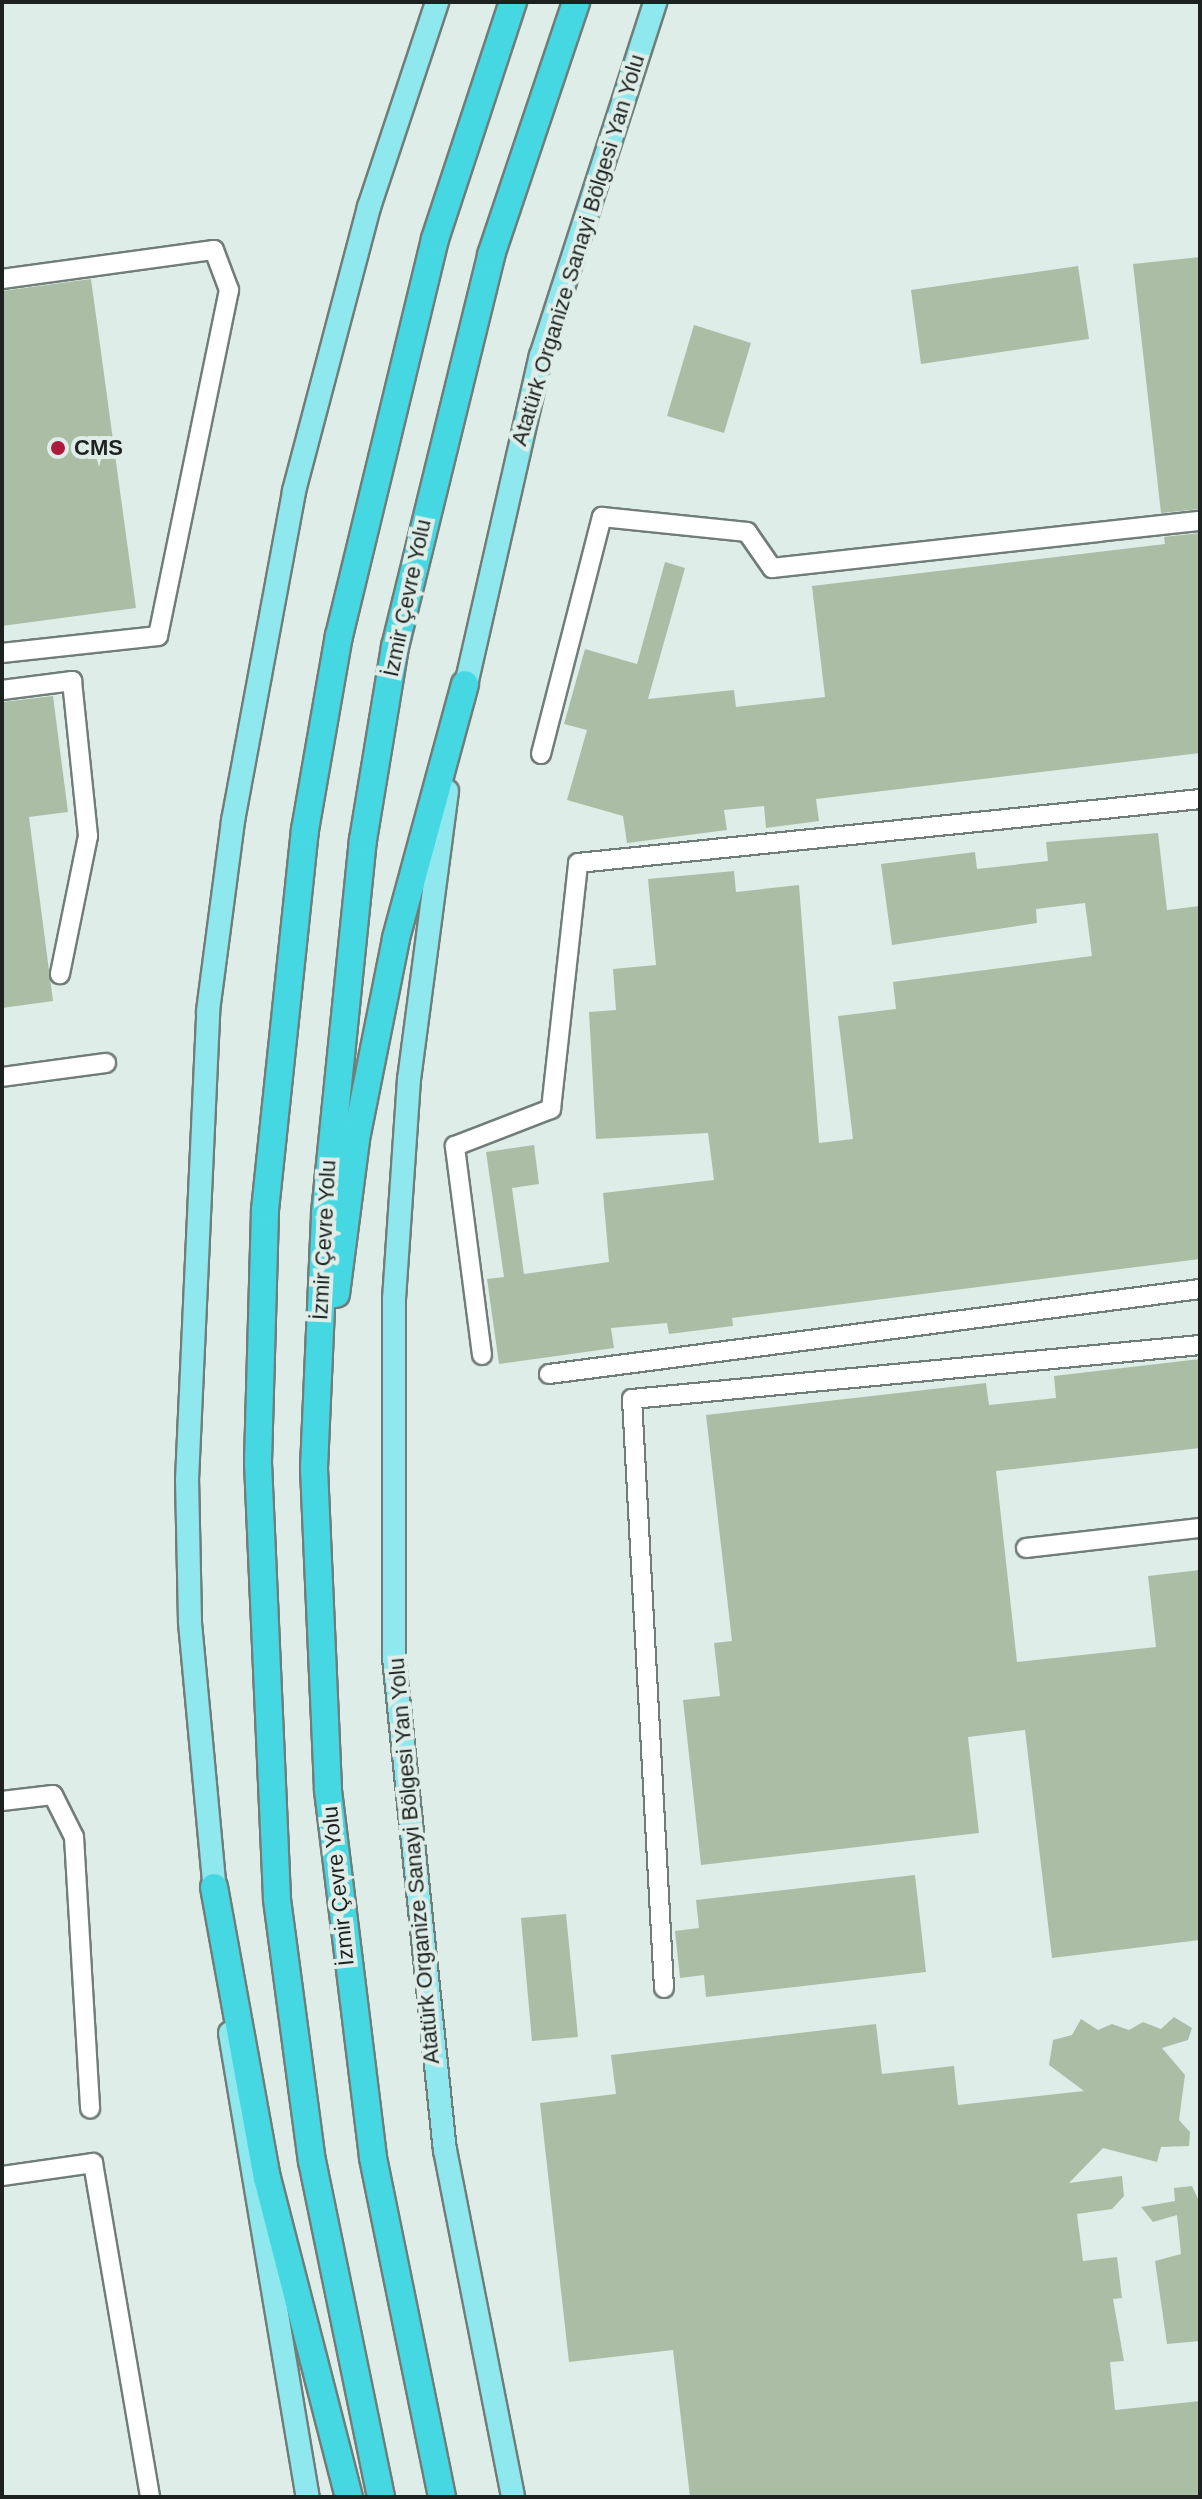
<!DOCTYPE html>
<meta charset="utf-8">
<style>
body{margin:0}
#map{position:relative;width:1202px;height:2499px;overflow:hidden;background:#dfede8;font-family:Arial,sans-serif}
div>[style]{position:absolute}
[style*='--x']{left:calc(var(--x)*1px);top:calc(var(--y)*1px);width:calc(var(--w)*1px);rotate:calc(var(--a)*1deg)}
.building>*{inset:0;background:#aabea6}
.roads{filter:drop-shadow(2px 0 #717d79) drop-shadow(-2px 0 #717d79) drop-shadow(0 2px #717d79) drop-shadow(0 -2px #717d79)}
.minor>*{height:18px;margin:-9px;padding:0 9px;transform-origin:9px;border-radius:9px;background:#fff}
.major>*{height:22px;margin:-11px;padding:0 11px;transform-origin:11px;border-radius:11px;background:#8fe8ee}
.highway>*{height:26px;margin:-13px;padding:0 13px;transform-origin:13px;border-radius:13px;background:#45d8e3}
.dots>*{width:22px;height:22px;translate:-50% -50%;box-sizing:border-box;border:4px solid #dfede8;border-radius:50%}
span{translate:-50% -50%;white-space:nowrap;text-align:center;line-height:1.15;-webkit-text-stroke:8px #dfede8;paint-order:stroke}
.street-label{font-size:22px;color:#1d2220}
.poi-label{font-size:22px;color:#1d2220;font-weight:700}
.left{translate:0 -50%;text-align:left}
.frame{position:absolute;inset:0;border:4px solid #1d2220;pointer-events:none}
</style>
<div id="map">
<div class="building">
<div style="clip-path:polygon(1200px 257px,1200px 509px,1161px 513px,1133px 264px)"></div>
<div style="clip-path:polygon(1078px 266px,1089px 339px,921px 364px,911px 290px)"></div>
<div style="clip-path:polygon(91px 279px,136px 608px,2px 626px,2px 291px)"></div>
<div style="clip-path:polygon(694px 325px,751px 343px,724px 433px,667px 416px)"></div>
<div style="clip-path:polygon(1200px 533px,1200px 753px,816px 799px,819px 821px,766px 828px,764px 806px,724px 810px,727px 830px,627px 843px,623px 816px,567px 800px,587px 730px,564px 724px,585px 649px,637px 664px,665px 562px,685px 568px,648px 699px,734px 690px,736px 707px,825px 697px,812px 586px,1165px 544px,1164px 537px)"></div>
<div style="clip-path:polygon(53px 696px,68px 812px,29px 817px,53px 1001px,2px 1008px,2px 702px)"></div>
<div style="clip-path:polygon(1158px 833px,1167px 910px,1200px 906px,1200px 1259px,732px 1318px,733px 1326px,669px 1334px,667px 1323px,611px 1328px,614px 1348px,499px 1364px,487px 1279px,504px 1277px,486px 1152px,534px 1145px,539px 1184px,512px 1188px,524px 1274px,609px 1262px,603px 1193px,714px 1180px,708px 1133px,596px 1139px,589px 1012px,616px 1010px,613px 969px,656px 965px,648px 879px,734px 871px,736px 892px,799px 885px,819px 1143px,853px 1139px,838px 1016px,896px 1009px,893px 982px,1092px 956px,1085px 903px,1036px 909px,1037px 923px,892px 945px,881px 864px,975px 852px,977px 869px,1048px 861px,1046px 842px)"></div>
<div style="clip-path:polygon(1200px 1359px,1200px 1448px,996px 1471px,1017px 1662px,1156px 1647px,1148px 1576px,1200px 1570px,1200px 1940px,1052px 1958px,1025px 1730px,968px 1737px,979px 1833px,701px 1865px,683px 1700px,720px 1696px,714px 1643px,732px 1641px,706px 1415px,986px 1383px,989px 1405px,1056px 1398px,1054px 1376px)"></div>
<div style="clip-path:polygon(915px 1875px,926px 1972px,706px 1997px,704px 1975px,680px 1978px,675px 1931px,699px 1928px,696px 1900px)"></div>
<div style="clip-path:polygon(566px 1914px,578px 2037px,532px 2041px,521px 1918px)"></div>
<div style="clip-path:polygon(1174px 2017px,1192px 2028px,1188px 2040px,1162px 2048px,1185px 2075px,1179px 2120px,1190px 2132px,1189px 2146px,1161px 2147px,1157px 2162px,1103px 2148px,1069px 2183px,1122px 2176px,1124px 2196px,1112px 2209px,1077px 2214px,1083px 2261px,1117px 2257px,1122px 2298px,1113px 2299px,1124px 2361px,1110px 2362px,1115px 2410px,1200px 2401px,1200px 2497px,690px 2497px,673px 2350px,569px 2362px,540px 2103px,616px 2094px,611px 2055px,876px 2024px,882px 2074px,954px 2066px,958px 2105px,1084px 2091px,1049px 2065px,1053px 2040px,1072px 2035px,1081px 2019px,1098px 2030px,1112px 2024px,1129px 2030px,1143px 2022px,1161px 2029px)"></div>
<div style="clip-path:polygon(1192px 2186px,1200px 2203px,1200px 2341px,1167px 2344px,1155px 2261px,1181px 2254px,1177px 2215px,1153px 2222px,1141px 2207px,1175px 2201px,1174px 2188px)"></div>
</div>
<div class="roads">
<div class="minor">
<div style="--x:2;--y:279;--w:214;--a:-7.8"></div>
<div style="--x:214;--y:250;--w:43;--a:69.4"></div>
<div style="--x:229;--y:290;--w:353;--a:101.6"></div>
<div style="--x:158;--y:636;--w:157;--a:173.8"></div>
<div style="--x:2;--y:690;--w:71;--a:-7.3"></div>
<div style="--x:72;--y:681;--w:156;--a:84.1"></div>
<div style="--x:88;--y:836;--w:141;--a:101.5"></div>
<div style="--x:541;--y:754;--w:245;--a:-75.6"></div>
<div style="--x:602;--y:517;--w:146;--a:5.9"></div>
<div style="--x:747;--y:532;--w:44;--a:55.2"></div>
<div style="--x:772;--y:568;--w:431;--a:-6.3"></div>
<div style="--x:2;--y:1077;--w:105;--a:-7.7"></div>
<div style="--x:482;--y:1355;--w:211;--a:-97.4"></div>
<div style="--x:455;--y:1146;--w:103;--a:-21.1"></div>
<div style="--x:551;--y:1109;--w:247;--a:-83.7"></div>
<div style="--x:578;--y:863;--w:625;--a:-5.87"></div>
<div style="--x:549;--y:1374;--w:657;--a:-7.44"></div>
<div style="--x:1026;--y:1548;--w:175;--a:-6.6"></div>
<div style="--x:2;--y:1801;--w:51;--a:-6.7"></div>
<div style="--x:53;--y:1795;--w:47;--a:63.4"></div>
<div style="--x:74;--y:1837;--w:272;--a:86.6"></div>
<div style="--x:664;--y:1988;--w:590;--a:-93.11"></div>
<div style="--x:632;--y:1399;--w:571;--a:-5.43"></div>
<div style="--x:2;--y:2176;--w:92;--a:-8.1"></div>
<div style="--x:93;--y:2163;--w:339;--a:80.3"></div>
</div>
<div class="major">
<div style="--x:463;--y:698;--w:351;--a:-77.2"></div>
<div style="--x:541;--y:356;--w:372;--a:-72.1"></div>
<div style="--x:447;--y:791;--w:290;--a:97.5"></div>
<div style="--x:409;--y:1079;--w:221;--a:93.9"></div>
<div style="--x:394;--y:1299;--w:359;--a:90"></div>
<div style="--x:394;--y:1658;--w:495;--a:84.1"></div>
<div style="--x:445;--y:2150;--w:354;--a:78.9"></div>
<div style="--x:216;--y:1903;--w:283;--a:-95.3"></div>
<div style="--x:190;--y:1621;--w:141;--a:-91.2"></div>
<div style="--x:187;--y:1480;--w:469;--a:-87.4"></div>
<div style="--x:208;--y:1011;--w:192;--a:-82.5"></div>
<div style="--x:233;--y:821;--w:336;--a:-79.5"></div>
<div style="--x:294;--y:491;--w:294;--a:-75.2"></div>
<div style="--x:369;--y:207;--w:216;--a:-71.6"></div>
<div style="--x:230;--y:2033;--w:471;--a:80.5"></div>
</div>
<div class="highway">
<div style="--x:336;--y:1294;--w:156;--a:-82.6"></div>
<div style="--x:356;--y:1139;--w:205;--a:-78.7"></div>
<div style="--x:396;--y:938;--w:263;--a:-74.8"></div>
<div style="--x:214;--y:1887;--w:296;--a:79.7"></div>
<div style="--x:267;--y:2178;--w:329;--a:75.6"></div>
<div style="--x:381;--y:2497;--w:342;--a:-101.6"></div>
<div style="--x:312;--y:2162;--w:266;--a:-97.6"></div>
<div style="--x:277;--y:1898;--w:436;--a:-92.5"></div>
<div style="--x:258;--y:1462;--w:252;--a:-88.4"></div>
<div style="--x:265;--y:1210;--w:382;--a:-84"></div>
<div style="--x:305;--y:830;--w:197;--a:-80.1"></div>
<div style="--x:339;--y:636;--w:408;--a:-76.4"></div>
<div style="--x:435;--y:239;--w:250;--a:-71.8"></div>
<div style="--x:442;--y:2497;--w:347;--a:-101.5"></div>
<div style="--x:373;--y:2157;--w:371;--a:-97"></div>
<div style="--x:328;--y:1789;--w:321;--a:-92.5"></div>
<div style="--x:314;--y:1468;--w:255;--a:-87.5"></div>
<div style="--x:325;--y:1213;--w:375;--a:-84.2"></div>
<div style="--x:363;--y:840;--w:196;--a:-80.6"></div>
<div style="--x:395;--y:647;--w:404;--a:-76.2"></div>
<div style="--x:491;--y:255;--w:267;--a:-71.4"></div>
</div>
</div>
<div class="dots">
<div style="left:58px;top:448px;background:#ae1a3d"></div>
</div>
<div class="street-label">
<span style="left:578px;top:250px;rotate:-73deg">Atatürk Organize Sanayi Bölgesi Yan Yolu</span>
<span style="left:407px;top:598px;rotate:-78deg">İzmir Çevre Yolu</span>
<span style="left:324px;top:1240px;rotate:-87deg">İzmir Çevre Yolu</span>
<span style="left:414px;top:1861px;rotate:-95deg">Atatürk Organize Sanayi Bölgesi Yan Yolu</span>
<span style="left:338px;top:1886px;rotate:-96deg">İzmir Çevre Yolu</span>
</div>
<div class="poi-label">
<span class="left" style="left:74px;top:448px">CMS</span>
</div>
<div class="frame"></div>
</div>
